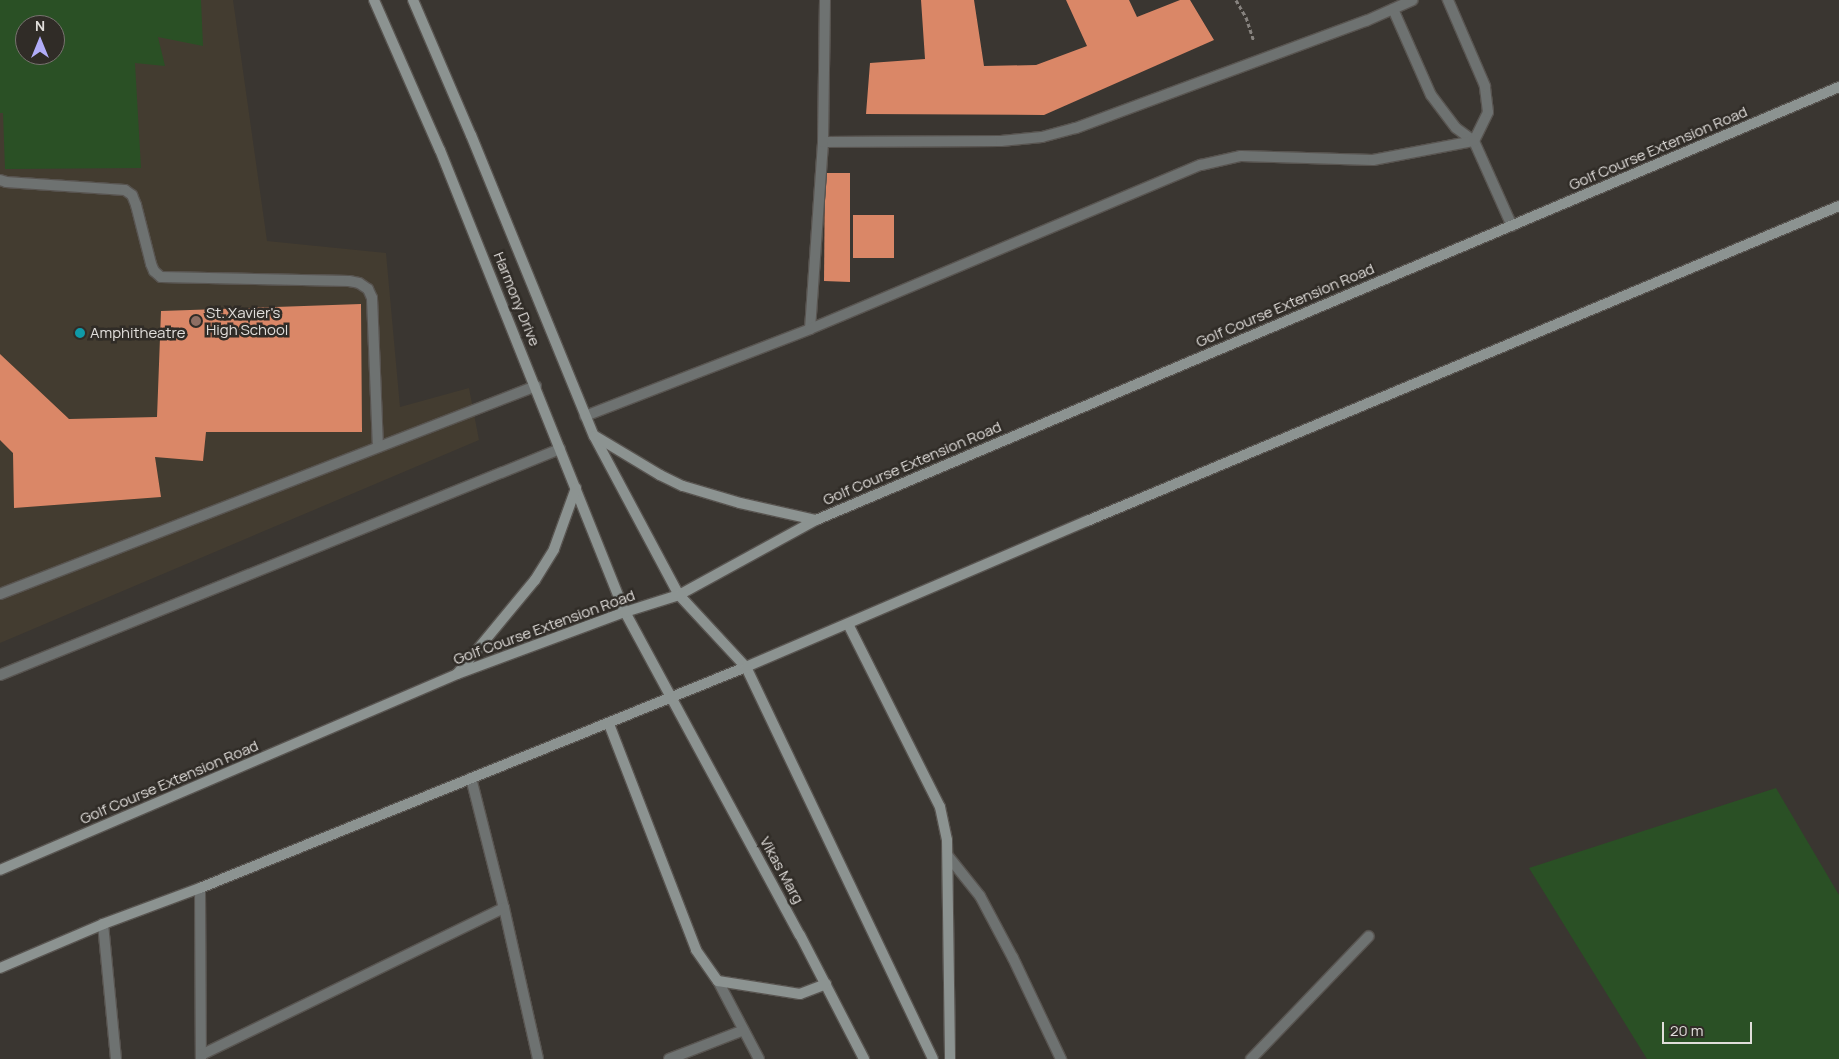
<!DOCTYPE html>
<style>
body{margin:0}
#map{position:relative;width:1839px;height:1059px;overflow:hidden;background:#3a3631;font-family:Manrope,sans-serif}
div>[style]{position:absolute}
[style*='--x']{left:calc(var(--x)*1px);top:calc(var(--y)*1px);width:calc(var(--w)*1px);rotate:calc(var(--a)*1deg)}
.built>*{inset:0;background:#433c30}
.green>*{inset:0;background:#2a5025}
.building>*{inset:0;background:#da8767}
.path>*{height:3px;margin-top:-1.5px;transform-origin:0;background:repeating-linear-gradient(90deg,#87837f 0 4px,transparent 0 6.5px)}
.roads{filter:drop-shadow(1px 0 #585450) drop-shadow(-1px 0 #585450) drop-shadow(0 1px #585450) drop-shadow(0 -1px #585450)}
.lane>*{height:10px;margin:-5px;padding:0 5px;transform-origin:5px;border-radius:5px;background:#6e7271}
.street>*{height:10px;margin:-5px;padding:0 5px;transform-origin:5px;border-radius:5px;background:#6e7271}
.secondary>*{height:10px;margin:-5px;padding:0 5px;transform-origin:5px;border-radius:5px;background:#8c9391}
.dots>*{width:14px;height:14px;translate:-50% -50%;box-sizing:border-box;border:2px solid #302c27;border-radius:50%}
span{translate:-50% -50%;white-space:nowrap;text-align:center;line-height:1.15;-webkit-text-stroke:5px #302c27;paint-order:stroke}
.street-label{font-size:15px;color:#e1dedb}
.poi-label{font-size:15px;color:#e1dedb}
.left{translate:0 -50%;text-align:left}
.north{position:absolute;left:15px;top:15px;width:50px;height:50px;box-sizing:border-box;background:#302c27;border:1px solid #77736f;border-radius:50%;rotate:0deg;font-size:14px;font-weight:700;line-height:20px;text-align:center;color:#e1dedb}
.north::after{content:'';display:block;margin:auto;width:18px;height:22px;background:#b2adf9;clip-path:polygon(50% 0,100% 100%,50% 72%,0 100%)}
.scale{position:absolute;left:1662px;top:1022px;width:90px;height:22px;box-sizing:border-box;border:2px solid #e1dedb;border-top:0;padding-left:6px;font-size:15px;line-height:18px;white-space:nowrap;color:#e1dedb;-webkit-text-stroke:4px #302c27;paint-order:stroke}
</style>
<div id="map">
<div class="built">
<div style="clip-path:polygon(evenodd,0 0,233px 0,267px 241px,386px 253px,400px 407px,469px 388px,479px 440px,0 643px,0 0,25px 25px,55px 25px,55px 55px,25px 55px,25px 25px)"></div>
</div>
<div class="green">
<div style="clip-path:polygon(evenodd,0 0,201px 0,203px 46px,158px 37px,165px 66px,135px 63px,141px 168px,5px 169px,3px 113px,0 113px,0 0,25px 25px,55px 25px,55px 55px,25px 55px,25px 25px)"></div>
<div style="clip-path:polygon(1776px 788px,1839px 895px,1839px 1059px,1647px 1059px,1529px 868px)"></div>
</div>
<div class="building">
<div style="clip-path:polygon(921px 0,974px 0,984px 66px,1036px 65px,1087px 46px,1066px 0,1129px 0,1137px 17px,1180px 0,1190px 0,1214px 40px,1044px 115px,866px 114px,870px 63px,925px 59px)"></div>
<div style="clip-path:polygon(825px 173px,850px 173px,850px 282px,824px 281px)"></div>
<div style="clip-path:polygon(853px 215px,894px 215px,894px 258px,853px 258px)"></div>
<div style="clip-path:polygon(361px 304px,362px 432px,206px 432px,203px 461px,155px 457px,161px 497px,14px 508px,13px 453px,0 440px,0 354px,69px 419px,157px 417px,161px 311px)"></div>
</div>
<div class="path">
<div style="--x:1236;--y:0;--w:20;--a:60"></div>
<div style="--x:1246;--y:17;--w:25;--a:72"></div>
</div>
<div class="roads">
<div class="lane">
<div style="--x:0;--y:180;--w:6;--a:18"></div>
<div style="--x:6;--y:182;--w:119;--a:3.8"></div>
<div style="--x:125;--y:190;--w:9;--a:36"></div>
<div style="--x:132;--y:195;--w:11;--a:68"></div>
<div style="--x:136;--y:205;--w:61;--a:75.7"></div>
<div style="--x:151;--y:264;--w:8;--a:67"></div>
<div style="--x:154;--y:271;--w:9;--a:41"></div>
<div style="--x:161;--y:277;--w:188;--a:1.2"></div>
<div style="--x:349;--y:281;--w:10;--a:11"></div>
<div style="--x:359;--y:283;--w:11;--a:34"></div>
<div style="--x:368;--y:289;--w:10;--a:66"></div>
<div style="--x:372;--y:298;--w:148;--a:87.7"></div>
<div style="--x:0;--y:594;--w:575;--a:-21.21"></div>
<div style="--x:0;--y:675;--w:604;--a:-21.98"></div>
<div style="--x:471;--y:778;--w:134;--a:75.8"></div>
<div style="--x:504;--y:908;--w:155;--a:77.3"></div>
<div style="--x:948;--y:856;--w:51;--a:51.3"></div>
<div style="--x:980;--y:896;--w:70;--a:62"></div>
<div style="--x:1013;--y:958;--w:112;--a:64.6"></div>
<div style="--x:200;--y:888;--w:171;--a:89.7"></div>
<div style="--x:103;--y:924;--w:136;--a:84.5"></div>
<div style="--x:718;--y:981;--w:88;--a:62.3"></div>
<div style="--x:201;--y:1055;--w:337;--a:-25.9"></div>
<div style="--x:669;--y:1059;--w:80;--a:-21.1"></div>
<div style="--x:1251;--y:1059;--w:170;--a:-46.2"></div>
</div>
<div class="street">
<div style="--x:1393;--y:9;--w:94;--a:66.2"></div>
<div style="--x:1431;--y:95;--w:41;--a:52.9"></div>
<div style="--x:1456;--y:128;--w:22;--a:36"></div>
<div style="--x:1474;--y:141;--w:93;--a:65.9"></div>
<div style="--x:823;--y:142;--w:178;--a:-0.3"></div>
<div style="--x:1001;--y:141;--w:41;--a:-5.6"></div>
<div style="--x:1042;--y:137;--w:35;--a:-15"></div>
<div style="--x:1076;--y:128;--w:309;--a:-20.3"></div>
<div style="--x:1366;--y:21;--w:51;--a:-24.1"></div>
<div style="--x:810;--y:329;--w:187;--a:-86"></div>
<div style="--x:823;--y:142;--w:142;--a:-89.2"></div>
<div style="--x:585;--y:416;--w:241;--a:-21.1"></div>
<div style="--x:810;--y:329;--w:424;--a:-22.8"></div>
<div style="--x:1201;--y:165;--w:41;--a:-12.7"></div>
<div style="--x:1241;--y:156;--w:132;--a:1.7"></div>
<div style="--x:1373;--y:160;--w:103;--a:-10.7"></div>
<div style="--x:1474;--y:141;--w:32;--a:-64"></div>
<div style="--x:1488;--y:112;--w:26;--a:-97"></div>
<div style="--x:1485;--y:86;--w:94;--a:-113.3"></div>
</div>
<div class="secondary">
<div style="--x:374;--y:0;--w:164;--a:66.3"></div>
<div style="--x:440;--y:150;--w:498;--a:68.2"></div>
<div style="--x:625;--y:612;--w:367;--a:61.6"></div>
<div style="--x:800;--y:935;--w:140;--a:62.7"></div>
<div style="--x:413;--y:0;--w:147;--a:66.8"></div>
<div style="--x:471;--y:135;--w:325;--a:67.8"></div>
<div style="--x:594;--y:436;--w:180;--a:61.9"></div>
<div style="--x:679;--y:595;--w:98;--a:47.1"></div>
<div style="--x:746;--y:667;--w:434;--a:64.5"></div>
<div style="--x:595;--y:436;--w:76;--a:31"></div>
<div style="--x:660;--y:475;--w:25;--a:26"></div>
<div style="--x:683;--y:486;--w:59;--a:16.6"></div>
<div style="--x:740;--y:503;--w:78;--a:12.6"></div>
<div style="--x:848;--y:624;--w:205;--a:63.3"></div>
<div style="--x:940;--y:807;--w:34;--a:78"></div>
<div style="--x:947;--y:840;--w:219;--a:89.2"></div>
<div style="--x:458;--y:673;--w:121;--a:-50.4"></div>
<div style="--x:535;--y:580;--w:36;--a:-58"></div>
<div style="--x:554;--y:549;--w:65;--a:-70.2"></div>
<div style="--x:609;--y:724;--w:242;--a:68.9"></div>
<div style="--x:696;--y:950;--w:38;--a:55"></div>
<div style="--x:718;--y:981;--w:83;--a:9"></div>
<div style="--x:800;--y:994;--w:28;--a:-21"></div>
<div style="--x:0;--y:870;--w:497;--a:-23.2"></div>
<div style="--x:457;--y:674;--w:179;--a:-20.3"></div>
<div style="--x:625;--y:612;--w:57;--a:-17.5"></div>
<div style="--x:679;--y:595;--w:156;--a:-28.7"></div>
<div style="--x:816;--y:520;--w:1111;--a:-22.94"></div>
<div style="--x:0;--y:968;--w:112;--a:-23.1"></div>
<div style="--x:103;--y:924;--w:103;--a:-20.4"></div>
<div style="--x:200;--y:888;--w:589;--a:-22.04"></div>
<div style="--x:746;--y:667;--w:371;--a:-23.2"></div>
<div style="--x:1087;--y:521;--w:815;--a:-22.73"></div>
</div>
</div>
<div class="dots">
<div style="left:196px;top:321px;background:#8d6e63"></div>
<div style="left:80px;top:333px;background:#0f9aa8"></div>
</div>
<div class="street-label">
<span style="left:1658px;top:148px;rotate:-23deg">Golf Course Extension Road</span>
<span style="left:517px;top:299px;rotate:68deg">Harmony Drive</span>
<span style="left:1285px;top:305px;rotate:-23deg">Golf Course Extension Road</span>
<span style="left:912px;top:463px;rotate:-23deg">Golf Course Extension Road</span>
<span style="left:544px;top:627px;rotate:-20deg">Golf Course Extension Road</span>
<span style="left:169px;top:782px;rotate:-23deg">Golf Course Extension Road</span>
<span style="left:782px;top:870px;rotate:61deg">Vikas Marg</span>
</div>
<div class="poi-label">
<span class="left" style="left:206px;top:321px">St. Xavier's<br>High School</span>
<span class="left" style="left:90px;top:333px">Amphitheatre</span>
</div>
<div class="north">N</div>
<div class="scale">20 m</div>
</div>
